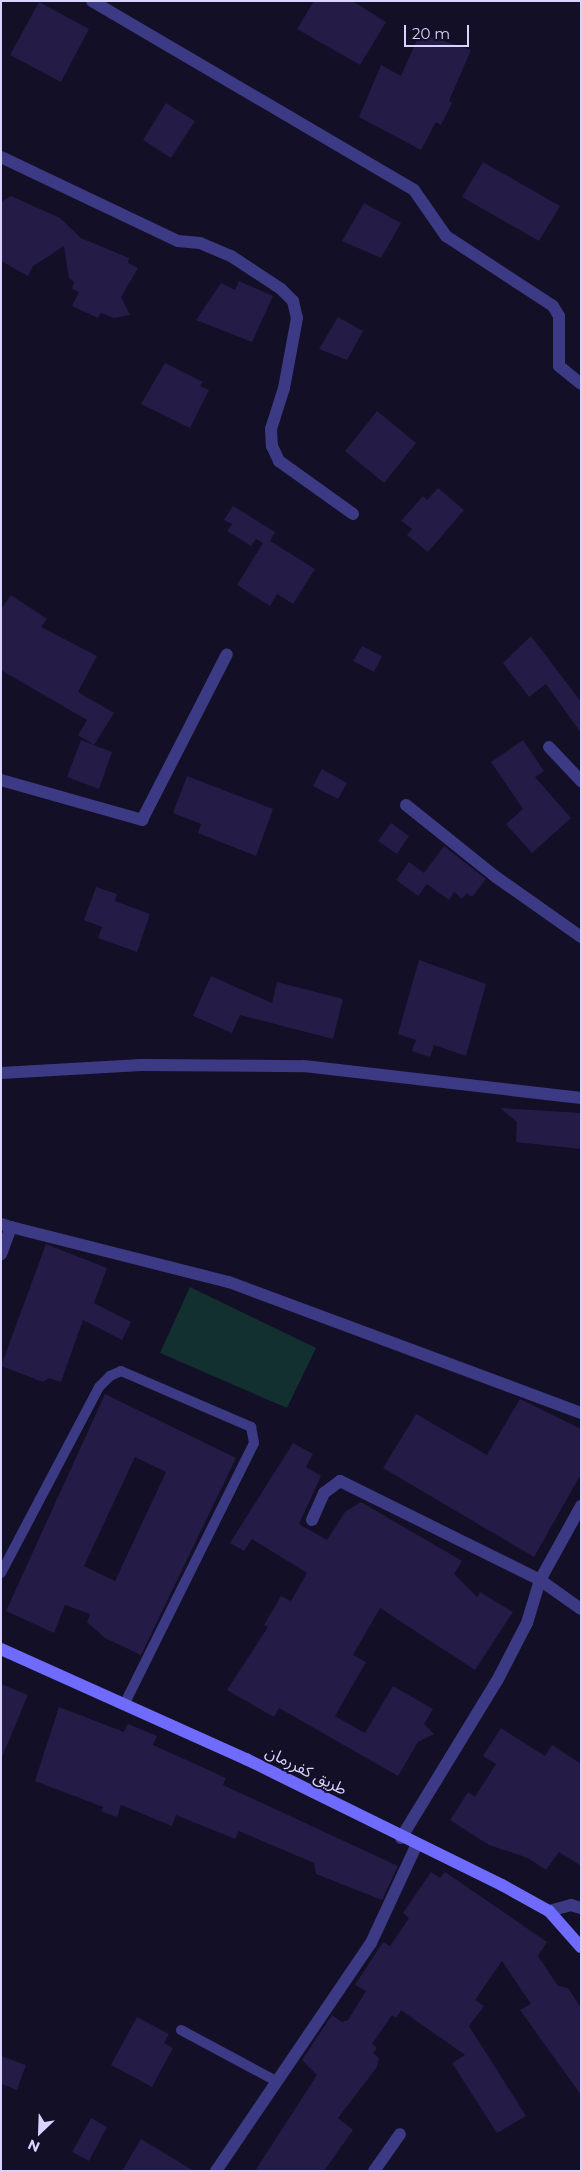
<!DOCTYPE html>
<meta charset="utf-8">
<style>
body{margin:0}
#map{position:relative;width:582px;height:2172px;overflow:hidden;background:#130f26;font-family:Montserrat,"Noto Sans Arabic",sans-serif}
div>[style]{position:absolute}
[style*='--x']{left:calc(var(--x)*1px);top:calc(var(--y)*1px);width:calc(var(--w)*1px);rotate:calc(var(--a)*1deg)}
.green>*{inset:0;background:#12302f}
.building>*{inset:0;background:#241b47}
.service>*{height:10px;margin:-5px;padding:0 5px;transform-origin:5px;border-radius:5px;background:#3d3a85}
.minor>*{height:12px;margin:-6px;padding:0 6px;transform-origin:6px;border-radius:6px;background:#3d3a85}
.secondary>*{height:12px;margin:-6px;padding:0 6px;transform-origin:6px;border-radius:6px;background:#6f6bff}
span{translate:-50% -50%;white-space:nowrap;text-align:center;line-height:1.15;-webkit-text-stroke:4px #130f26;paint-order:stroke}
.street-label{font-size:16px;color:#d9d4ff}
.frame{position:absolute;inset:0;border:2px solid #d9d4ff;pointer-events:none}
.north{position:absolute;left:15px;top:2107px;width:50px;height:50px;-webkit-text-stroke:4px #130f26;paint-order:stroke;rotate:204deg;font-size:14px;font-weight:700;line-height:20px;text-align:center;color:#d9d4ff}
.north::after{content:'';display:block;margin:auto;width:18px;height:22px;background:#d9d4ff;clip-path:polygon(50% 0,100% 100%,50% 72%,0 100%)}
.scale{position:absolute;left:404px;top:25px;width:65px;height:22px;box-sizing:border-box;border:2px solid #d9d4ff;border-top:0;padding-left:6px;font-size:15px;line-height:18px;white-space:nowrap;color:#d9d4ff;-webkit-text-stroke:4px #130f26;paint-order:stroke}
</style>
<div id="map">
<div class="green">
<div style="clip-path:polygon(190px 1287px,316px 1348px,287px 1408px,160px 1353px)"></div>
</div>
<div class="building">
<div style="clip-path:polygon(314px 1px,352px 1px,386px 22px,360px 65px,297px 29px)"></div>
<div style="clip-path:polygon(39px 2px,89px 29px,61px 82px,10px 55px)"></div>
<div style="clip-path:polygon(420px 33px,471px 50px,449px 101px,452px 103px,441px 125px,436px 122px,421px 150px,359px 117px,381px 65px,401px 76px)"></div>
<div style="clip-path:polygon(166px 103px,195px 121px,171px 158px,143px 140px)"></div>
<div style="clip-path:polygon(483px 162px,560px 206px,539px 241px,462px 197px)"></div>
<div style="clip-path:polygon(11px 196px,60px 218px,81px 238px,129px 258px,128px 263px,138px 268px,121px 297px,130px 315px,114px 318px,101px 313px,98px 318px,72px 306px,79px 292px,72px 289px,74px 282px,69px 278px,64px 246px,33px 266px,28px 276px,1px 261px,1px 202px)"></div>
<div style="clip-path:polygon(364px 203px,401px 223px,381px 258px,342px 241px)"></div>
<div style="clip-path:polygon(239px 281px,273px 296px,252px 342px,196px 320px,221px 283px,235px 290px)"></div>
<div style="clip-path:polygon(338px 317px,363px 331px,347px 360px,319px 349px)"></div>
<div style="clip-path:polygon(165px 363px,203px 382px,200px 386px,209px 390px,190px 428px,141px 404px)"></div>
<div style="clip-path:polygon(377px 411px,416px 443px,384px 483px,345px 451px)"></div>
<div style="clip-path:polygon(438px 488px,464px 510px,428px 552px,407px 535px,412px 529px,401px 521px,423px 496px,427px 500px)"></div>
<div style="clip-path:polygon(233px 506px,275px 532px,270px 541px,315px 569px,293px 604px,277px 594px,270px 606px,237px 585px,263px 543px,256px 539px,251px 546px,227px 531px,232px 524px,224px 520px)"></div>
<div style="clip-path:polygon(11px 595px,47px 619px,41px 627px,97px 656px,78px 692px,114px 713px,94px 745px,78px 735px,87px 720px,1px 670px,1px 609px)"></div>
<div style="clip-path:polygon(531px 636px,581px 702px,581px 733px,546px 684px,529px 697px,503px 663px)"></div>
<div style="clip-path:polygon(362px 646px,382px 656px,374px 672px,353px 661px)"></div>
<div style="clip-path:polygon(81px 740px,112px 752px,99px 789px,67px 777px)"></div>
<div style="clip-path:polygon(523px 740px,544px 771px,535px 777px,571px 818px,532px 853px,506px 824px,523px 809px,491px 762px)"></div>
<div style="clip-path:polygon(322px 769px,347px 783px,338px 799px,313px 786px)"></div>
<div style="clip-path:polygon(187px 776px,273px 809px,256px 856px,198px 833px,201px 824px,173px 813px)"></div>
<div style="clip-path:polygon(391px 823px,409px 836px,397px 854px,378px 841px)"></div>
<div style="clip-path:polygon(444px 846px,486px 879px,472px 897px,467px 893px,462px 899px,454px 892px,449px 900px,427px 884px,418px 896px,396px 880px,409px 862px,424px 873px)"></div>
<div style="clip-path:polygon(96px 887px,117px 894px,115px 901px,150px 914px,137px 952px,98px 938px,102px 927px,84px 920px)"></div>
<div style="clip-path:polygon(419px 960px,486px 984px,466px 1056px,434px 1045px,430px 1057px,412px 1051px,416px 1040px,398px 1034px)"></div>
<div style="clip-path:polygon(211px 976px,272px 1003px,277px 982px,343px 999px,333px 1039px,240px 1015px,232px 1033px,193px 1016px)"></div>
<div style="clip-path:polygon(500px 1108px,581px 1113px,581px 1149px,516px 1142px,517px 1122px)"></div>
<div style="clip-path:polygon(46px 1244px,107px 1268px,94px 1303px,131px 1322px,122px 1340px,83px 1320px,61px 1382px,49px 1378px,43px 1382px,1px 1366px)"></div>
<div style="clip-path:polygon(evenodd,105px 1394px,236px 1458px,141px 1655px,105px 1638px,87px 1622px,90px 1614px,65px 1605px,54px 1633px,6px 1611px,105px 1394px,135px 1457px,166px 1472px,115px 1581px,84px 1566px,135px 1457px)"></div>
<div style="clip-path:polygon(520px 1399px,581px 1429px,581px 1474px,534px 1557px,383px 1468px,416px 1414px,487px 1455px)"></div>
<div style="clip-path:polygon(293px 1443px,313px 1454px,306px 1467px,321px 1476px,299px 1524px,327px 1540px,345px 1512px,361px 1502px,462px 1561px,454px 1574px,477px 1597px,480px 1592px,513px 1612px,475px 1670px,380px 1608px,353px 1655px,366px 1662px,335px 1716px,365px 1733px,393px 1686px,433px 1709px,424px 1724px,434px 1734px,418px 1742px,398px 1776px,279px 1708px,274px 1717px,227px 1690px,268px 1627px,264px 1625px,281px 1596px,291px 1601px,307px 1573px,252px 1539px,244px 1551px,230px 1543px)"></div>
<div style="clip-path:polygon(1px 1684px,28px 1695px,2px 1757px,1px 1757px)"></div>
<div style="clip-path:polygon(59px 1707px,124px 1732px,128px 1724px,157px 1736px,153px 1745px,226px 1778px,223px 1785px,398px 1866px,382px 1900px,316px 1874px,314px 1863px,239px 1831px,235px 1839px,176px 1815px,172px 1826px,121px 1805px,117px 1817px,101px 1811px,103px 1807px,35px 1781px)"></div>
<div style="clip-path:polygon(501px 1728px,545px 1756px,552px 1745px,581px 1764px,581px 1866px,559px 1852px,546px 1870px,528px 1858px,489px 1845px,450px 1820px,468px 1792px,475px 1797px,496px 1764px,483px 1756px)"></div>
<div style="clip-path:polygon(431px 1872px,440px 1878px,445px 1872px,547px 1942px,538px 1956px,558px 1986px,568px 1988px,581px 2008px,581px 2095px,520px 2010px,531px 2004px,502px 1961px,475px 2000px,484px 2006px,469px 2026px,526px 2116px,497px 2133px,452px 2063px,465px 2055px,401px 2010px,396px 2018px,392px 2015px,372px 2044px,377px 2048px,373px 2053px,379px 2058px,377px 2067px,338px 2118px,353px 2130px,324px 2171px,255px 2171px,317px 2075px,302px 2060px,332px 2015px,342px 2022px,348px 2020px,366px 1991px,355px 1985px,383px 1942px,390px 1946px,409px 1918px,403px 1913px)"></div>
<div style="clip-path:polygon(137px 2017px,169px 2034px,164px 2043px,173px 2048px,152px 2087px,111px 2065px)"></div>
<div style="clip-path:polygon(1px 2056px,26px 2065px,17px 2090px,1px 2084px)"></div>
<div style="clip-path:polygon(91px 2118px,107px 2127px,89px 2161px,72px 2152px)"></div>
<div style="clip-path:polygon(141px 2139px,194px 2171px,122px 2171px)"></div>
</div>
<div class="service">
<div style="--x:1;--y:1573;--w:210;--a:-62.2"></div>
<div style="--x:99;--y:1387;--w:16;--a:-45"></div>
<div style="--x:110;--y:1376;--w:12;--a:-24"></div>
<div style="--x:121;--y:1371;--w:142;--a:23.3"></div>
<div style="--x:251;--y:1427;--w:16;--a:79"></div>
<div style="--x:254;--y:1443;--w:290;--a:116.4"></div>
<div style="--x:181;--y:2030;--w:108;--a:28.2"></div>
</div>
<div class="minor">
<div style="--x:92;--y:1;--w:373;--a:30.4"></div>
<div style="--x:414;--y:190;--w:56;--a:55.2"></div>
<div style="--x:446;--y:236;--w:128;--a:33.2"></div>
<div style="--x:553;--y:306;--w:12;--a:59"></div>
<div style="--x:559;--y:316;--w:50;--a:90"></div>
<div style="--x:559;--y:366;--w:28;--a:39"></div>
<div style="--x:1;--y:157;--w:196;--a:25.4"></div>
<div style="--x:178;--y:241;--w:22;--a:5"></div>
<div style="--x:200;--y:243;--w:34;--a:23"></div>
<div style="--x:231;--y:256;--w:60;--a:33.4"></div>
<div style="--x:281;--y:289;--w:17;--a:45"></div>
<div style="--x:293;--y:301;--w:17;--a:77"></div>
<div style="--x:297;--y:318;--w:71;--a:100.5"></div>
<div style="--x:284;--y:388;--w:43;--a:107.6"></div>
<div style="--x:271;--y:429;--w:17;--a:87"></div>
<div style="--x:272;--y:446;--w:17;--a:65"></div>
<div style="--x:279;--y:461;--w:91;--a:35.6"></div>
<div style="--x:549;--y:747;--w:47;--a:46.7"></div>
<div style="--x:1;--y:780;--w:147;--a:15.8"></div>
<div style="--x:142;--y:820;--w:186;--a:-62.9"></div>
<div style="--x:406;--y:805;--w:115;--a:38.7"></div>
<div style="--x:496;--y:877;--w:104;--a:35.2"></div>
<div style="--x:1;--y:1073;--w:140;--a:-3.3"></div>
<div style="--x:141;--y:1065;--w:163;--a:0.4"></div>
<div style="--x:304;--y:1066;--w:279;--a:6.6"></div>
<div style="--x:1;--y:1224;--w:10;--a:17"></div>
<div style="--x:11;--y:1227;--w:29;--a:110"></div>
<div style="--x:11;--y:1227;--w:225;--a:14.2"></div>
<div style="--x:229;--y:1282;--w:376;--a:20.4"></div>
<div style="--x:312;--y:1520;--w:30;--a:-66"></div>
<div style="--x:324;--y:1493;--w:20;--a:-37"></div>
<div style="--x:340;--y:1481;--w:223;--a:26.3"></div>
<div style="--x:540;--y:1580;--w:50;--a:35.3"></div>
<div style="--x:401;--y:1838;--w:184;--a:-58.6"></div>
<div style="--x:497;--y:1681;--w:65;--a:-62.7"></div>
<div style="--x:527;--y:1623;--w:45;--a:-73.2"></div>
<div style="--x:540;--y:1580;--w:85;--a:-61"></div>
<div style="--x:549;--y:1911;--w:23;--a:-15"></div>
<div style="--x:571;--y:1905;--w:10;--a:17"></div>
<div style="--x:216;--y:2171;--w:276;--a:-55.8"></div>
<div style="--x:371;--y:1943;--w:107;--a:-65.1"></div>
<div style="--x:374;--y:2171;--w:45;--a:-54.9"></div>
</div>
<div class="secondary">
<div style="--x:1;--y:1649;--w:269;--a:24.2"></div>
<div style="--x:246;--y:1759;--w:285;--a:26.2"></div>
<div style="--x:502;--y:1885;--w:54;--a:29"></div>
<div style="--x:549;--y:1911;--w:48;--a:48.4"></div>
</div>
<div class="street-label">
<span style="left:306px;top:1771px;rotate:27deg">طريق كفررمان</span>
</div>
<div class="frame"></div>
<div class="north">N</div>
<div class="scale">20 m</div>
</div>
